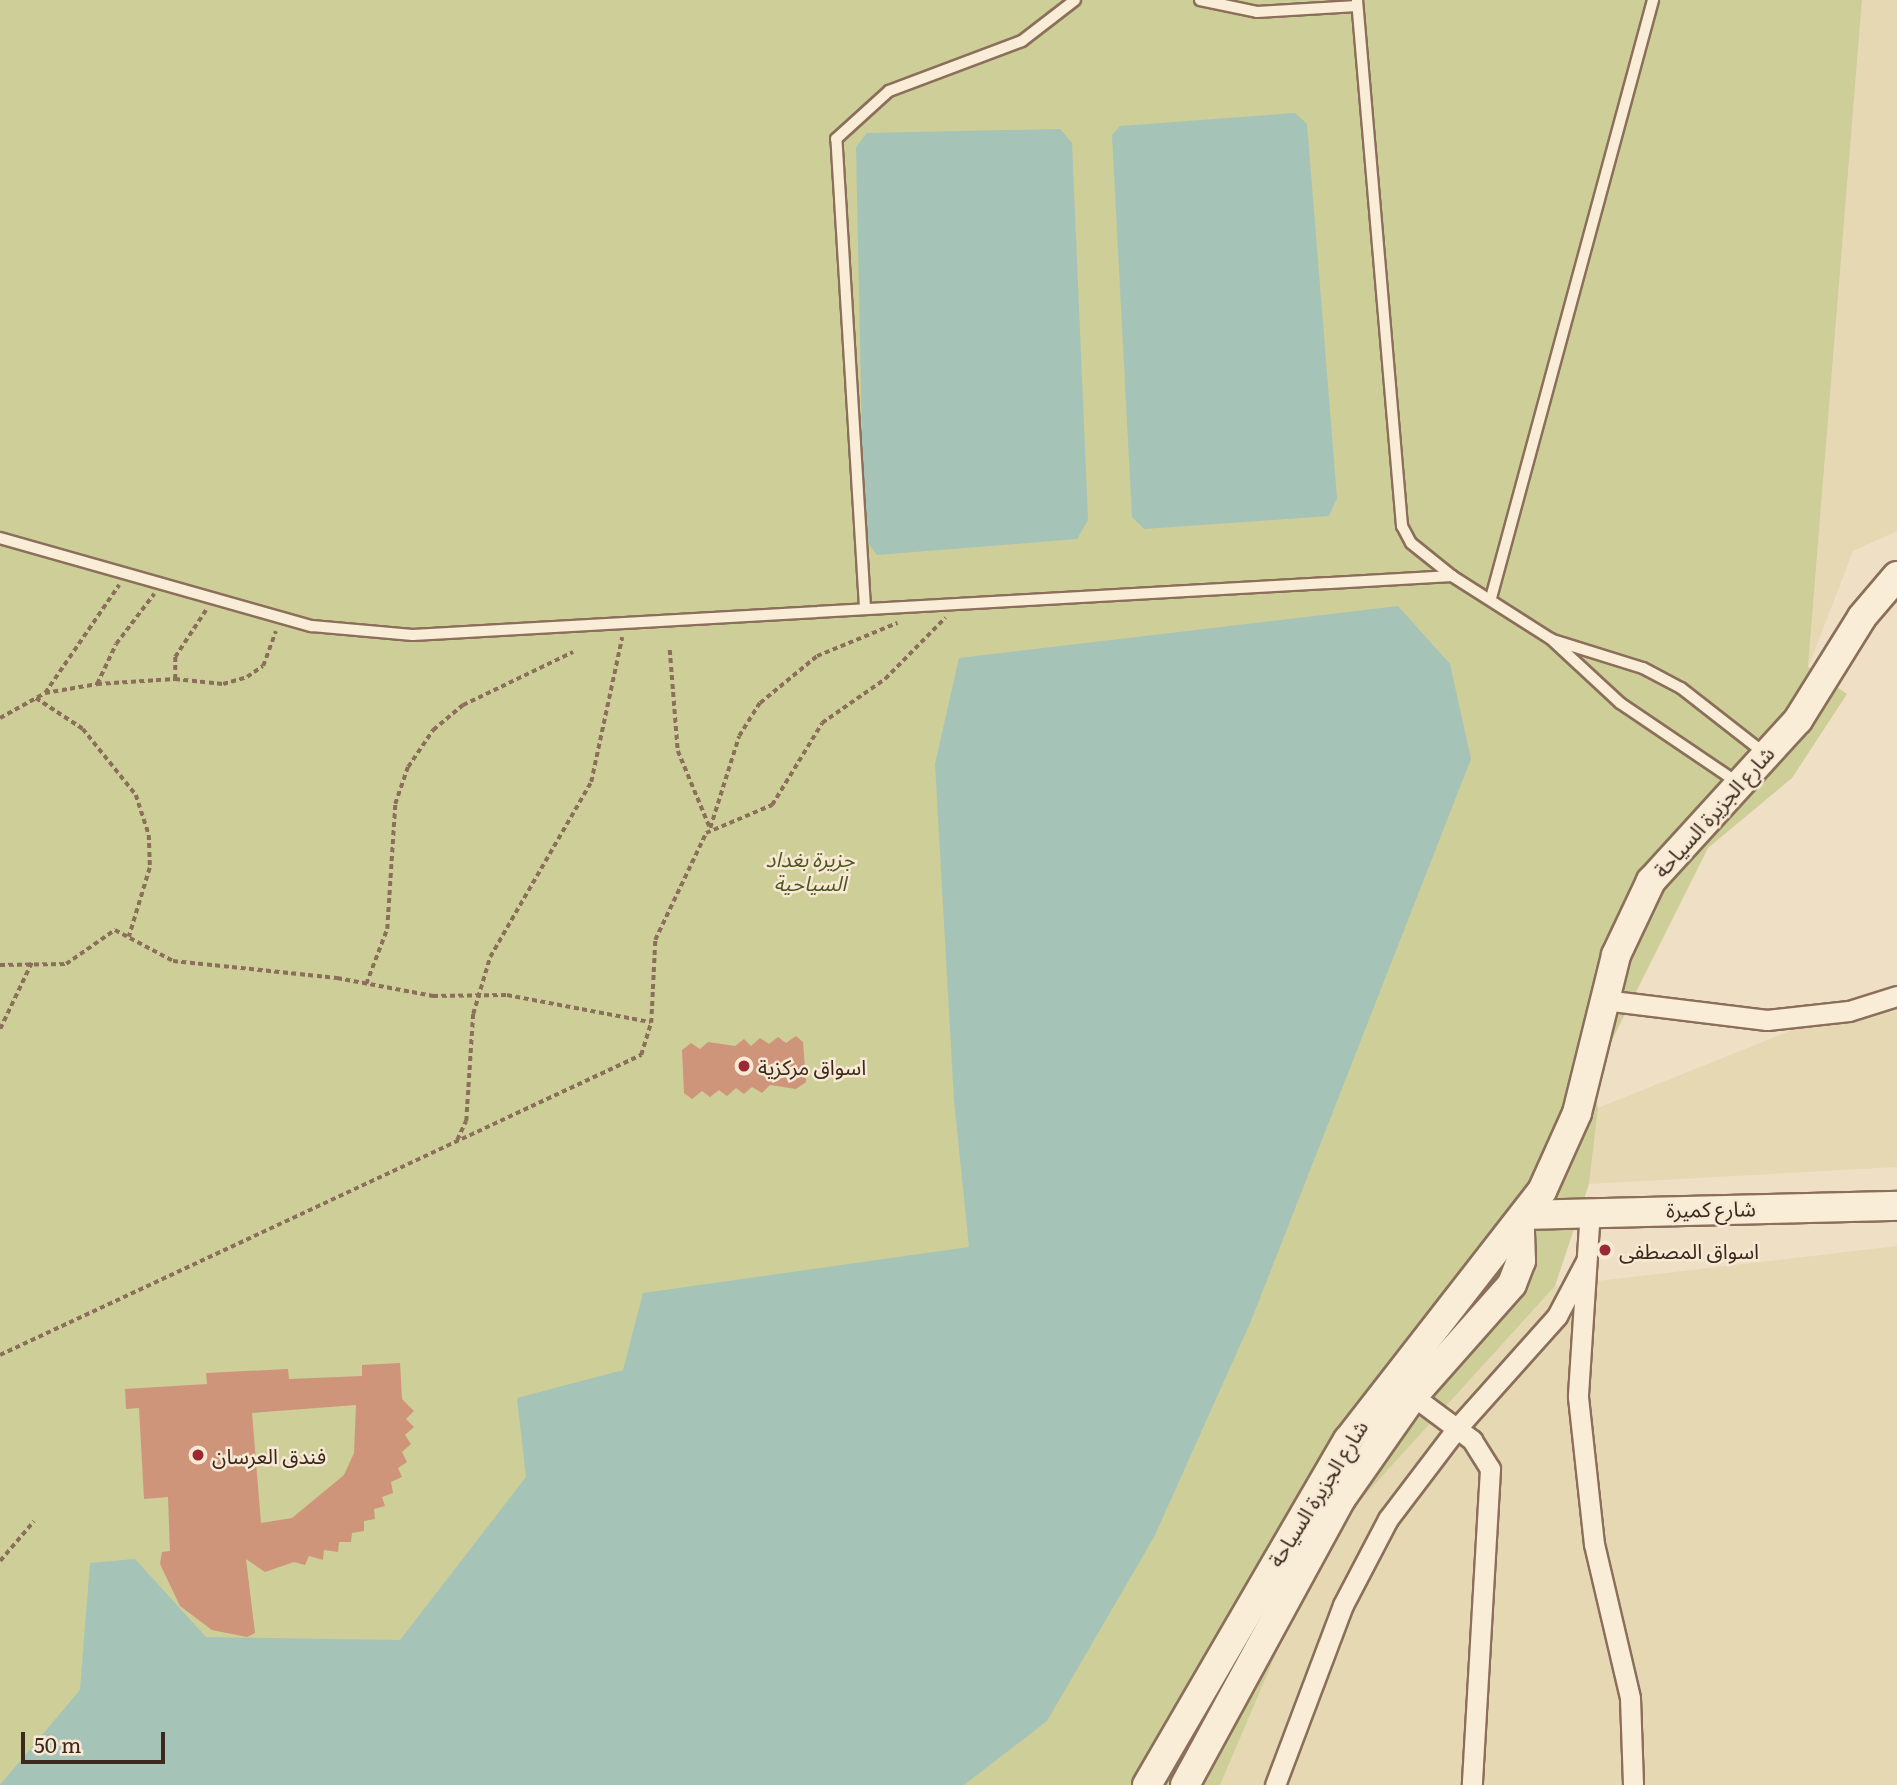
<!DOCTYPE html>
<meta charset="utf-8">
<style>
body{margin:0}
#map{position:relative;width:1897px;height:1785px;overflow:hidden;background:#efdfc5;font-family:Literata,"Noto Sans Arabic",serif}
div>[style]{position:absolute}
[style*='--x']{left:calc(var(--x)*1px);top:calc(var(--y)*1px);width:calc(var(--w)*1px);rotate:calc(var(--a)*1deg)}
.farmland>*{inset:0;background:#e5d8b2}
.green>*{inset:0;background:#cdce98}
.water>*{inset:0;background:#a6c3b8}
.building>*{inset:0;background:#cf957a}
.path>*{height:3.5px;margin-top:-1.75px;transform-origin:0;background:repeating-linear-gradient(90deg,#8b6f5a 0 5px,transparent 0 8.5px)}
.roads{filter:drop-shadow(2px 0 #8b6f5a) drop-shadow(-2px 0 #8b6f5a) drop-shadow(0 2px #8b6f5a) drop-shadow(0 -2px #8b6f5a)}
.lane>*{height:10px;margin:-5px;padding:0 5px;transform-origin:5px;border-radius:5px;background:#faedd8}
.street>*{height:19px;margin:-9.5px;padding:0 9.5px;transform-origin:9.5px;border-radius:9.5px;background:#faedd8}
.secondary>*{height:28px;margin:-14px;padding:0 14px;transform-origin:14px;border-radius:14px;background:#faedd8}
.dots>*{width:19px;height:19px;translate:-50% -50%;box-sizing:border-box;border:4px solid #f7e9d4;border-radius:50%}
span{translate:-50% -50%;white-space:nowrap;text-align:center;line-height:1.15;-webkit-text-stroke:5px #f7e9d4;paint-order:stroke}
.street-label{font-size:21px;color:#3b291e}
.park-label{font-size:21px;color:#505824;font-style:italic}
.poi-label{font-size:21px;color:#3b291e}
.left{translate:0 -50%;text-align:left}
.scale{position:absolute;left:21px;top:1732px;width:144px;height:32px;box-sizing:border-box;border:4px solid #3b291e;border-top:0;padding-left:9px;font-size:21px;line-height:24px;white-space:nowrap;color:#3b291e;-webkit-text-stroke:5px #f7e9d4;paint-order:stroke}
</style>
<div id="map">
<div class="farmland">
<div style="clip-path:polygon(1862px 0,1897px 0,1897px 531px,1853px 551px,1808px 668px)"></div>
<div style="clip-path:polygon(1897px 988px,1897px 1167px,1589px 1184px,1598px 1108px)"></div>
<div style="clip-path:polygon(1897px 1246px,1897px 1785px,1220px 1785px,1325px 1539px,1555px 1286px)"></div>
</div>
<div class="green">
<div style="clip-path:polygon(0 0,1862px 0,1808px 667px,1847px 694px,1792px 778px,1708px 848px,1591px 1082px,1598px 1108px,1589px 1184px,1555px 1286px,1325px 1539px,1220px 1785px,0 1785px)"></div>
</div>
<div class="water">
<div style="clip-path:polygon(1295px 113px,1307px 124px,1337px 498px,1329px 516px,1144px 529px,1132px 517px,1112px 135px,1120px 126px)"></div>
<div style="clip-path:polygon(1060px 129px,1072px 143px,1088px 520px,1077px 539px,877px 555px,864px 537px,856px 147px,867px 133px)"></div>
<div style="clip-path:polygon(1398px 606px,1450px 664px,1471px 759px,1251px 1321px,1154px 1537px,1047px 1721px,964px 1785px,0 1785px,80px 1690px,90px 1563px,135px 1559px,206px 1637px,400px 1640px,526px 1477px,517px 1398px,623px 1370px,643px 1293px,969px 1247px,954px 1100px,935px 764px,959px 658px)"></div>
</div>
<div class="building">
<div style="clip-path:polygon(796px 1036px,803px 1042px,806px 1082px,796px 1089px,770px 1085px,762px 1093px,752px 1087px,744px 1094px,736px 1088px,727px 1096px,719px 1090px,710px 1097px,702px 1091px,692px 1099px,684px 1093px,682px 1050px,691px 1043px,700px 1049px,708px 1042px,735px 1046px,744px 1039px,751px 1046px,760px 1038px,769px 1044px,778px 1037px,786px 1043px)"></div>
<div style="clip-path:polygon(evenodd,400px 1363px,402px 1399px,414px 1411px,406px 1419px,414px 1427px,405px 1435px,411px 1444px,402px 1452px,407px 1462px,398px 1468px,402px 1477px,391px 1482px,393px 1493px,382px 1497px,385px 1506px,374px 1509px,375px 1519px,364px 1521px,364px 1531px,352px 1533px,351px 1542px,339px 1542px,338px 1552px,324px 1550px,323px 1560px,309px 1556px,305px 1565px,294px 1562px,265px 1572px,246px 1559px,255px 1633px,247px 1637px,212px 1630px,180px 1606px,160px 1564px,162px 1552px,170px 1551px,168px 1497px,144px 1499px,139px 1408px,126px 1409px,125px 1389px,207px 1384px,206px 1373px,288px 1369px,289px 1379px,362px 1376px,362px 1365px,400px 1363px,356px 1405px,354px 1453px,344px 1475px,292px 1518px,261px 1523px,252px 1413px,356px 1405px)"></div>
</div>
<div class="path">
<div style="--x:670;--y:650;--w:101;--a:85.5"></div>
<div style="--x:678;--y:751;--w:83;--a:67.4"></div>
<div style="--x:175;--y:679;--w:22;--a:-90"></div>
<div style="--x:175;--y:657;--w:56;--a:-56.6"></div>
<div style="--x:97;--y:684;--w:44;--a:-64.6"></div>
<div style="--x:116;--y:644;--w:63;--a:-52.8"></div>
<div style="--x:45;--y:693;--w:131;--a:-55.6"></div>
<div style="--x:36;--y:698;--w:56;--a:33.4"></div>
<div style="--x:83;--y:729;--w:85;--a:51.2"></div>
<div style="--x:136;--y:795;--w:42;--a:72"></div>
<div style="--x:149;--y:835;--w:33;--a:88"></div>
<div style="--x:150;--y:868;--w:72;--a:106.9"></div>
<div style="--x:0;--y:718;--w:51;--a:-29.1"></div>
<div style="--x:45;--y:693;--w:53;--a:-9.8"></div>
<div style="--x:97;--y:684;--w:78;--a:-3.7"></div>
<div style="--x:175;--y:679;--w:48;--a:5.9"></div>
<div style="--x:223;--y:684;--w:25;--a:-16"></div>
<div style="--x:247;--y:677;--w:19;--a:-35"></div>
<div style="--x:263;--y:666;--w:37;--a:-70"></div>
<div style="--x:710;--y:828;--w:96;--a:-72.5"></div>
<div style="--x:739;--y:736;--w:39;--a:-58"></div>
<div style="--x:760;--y:703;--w:74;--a:-39.5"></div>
<div style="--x:817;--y:656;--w:87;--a:-22.4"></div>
<div style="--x:0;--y:965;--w:66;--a:-0.9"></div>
<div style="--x:66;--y:964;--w:60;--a:-34.8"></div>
<div style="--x:115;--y:930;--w:66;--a:28.1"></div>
<div style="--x:173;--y:961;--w:165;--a:5.9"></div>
<div style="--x:337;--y:978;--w:98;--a:10.6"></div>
<div style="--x:433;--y:996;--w:74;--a:-0.8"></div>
<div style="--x:507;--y:995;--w:146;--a:10.7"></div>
<div style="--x:366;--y:984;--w:59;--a:-69.1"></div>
<div style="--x:387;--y:929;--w:125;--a:-86.3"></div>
<div style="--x:395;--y:804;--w:39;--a:-71"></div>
<div style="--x:408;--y:767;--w:45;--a:-56"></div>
<div style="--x:433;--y:730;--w:39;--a:-40"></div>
<div style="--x:463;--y:705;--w:122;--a:-25.7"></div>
<div style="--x:0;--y:1029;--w:74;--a:-64.5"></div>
<div style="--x:457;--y:1140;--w:21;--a:-65"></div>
<div style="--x:466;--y:1121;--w:107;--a:-86.3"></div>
<div style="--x:473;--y:1014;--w:59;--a:-73.4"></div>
<div style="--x:490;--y:957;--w:202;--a:-60"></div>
<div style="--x:591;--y:782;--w:148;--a:-77.9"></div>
<div style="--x:0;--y:1355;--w:708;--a:-25.08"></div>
<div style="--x:641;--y:1055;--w:34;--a:-73"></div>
<div style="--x:651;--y:1023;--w:83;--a:-87.2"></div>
<div style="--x:655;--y:940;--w:119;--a:-64.5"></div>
<div style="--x:706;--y:833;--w:72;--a:-23"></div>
<div style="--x:772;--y:805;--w:96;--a:-58.6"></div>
<div style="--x:822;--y:723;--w:77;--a:-34.9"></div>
<div style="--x:885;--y:679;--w:86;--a:-45.5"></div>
<div style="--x:0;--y:1561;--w:52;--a:-49.6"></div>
</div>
<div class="roads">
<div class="lane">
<div style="--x:1200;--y:0;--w:58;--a:11.9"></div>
<div style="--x:1257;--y:12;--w:100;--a:-3.4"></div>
<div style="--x:1357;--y:0;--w:528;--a:85.11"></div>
<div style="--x:1402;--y:526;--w:19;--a:62"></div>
<div style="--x:1411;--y:543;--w:53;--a:38.8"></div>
<div style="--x:1452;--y:576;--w:117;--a:32.5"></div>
<div style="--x:1551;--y:639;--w:94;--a:42.8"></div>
<div style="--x:1620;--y:703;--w:139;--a:34.1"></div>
<div style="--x:0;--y:538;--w:324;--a:15.8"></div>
<div style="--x:312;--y:626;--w:101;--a:5.1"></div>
<div style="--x:413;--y:635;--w:1041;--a:-3.25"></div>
<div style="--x:1491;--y:598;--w:620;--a:-74.84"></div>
<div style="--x:865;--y:607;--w:469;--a:-93.5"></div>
<div style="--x:836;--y:139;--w:72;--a:-42.2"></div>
<div style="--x:889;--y:91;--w:142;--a:-20.6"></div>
<div style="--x:1022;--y:41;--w:67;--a:-37.7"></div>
<div style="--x:1553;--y:640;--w:94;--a:17.3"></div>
<div style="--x:1643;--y:668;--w:43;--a:27.8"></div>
<div style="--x:1681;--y:688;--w:104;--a:38"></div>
</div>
<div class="street">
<div style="--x:1604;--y:1000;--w:164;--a:7"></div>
<div style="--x:1767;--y:1020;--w:82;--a:-6.3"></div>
<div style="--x:1849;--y:1011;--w:50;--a:-17.4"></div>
<div style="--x:1590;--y:1209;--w:188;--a:93.7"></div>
<div style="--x:1578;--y:1397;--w:148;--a:83.8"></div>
<div style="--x:1594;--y:1544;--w:158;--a:76.8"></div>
<div style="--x:1630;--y:1698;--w:87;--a:88"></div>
<div style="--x:1413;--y:1396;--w:74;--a:36.7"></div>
<div style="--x:1472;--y:1440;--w:34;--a:58"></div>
<div style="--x:1490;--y:1469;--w:317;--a:93.3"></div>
<div style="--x:1275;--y:1785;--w:192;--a:-69.3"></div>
<div style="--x:1343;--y:1605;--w:97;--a:-62.4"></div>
<div style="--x:1388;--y:1519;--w:114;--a:-52.8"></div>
<div style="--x:1457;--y:1428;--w:150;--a:-48.2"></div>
<div style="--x:1557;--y:1316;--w:62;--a:-62.2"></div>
</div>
<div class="secondary">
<div style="--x:1526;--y:1215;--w:371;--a:-1.4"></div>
<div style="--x:1147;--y:1785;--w:399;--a:-59.8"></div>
<div style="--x:1348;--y:1440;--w:316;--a:-52.1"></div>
<div style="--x:1542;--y:1191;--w:85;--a:-65.8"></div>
<div style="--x:1577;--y:1113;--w:163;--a:-76.1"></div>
<div style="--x:1616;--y:955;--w:82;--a:-64.7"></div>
<div style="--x:1651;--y:881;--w:218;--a:-47.6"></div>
<div style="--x:1798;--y:720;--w:121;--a:-58.1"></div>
<div style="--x:1862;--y:617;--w:54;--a:-49.5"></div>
<div style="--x:1185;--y:1785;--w:326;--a:-61.4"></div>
<div style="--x:1341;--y:1499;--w:126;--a:-55"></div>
<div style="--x:1413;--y:1396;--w:149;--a:-48.5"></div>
<div style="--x:1512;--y:1284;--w:25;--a:-69"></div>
<div style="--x:1521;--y:1261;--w:37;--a:-92"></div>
</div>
</div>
<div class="dots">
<div style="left:744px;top:1066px;background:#9c2834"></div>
<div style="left:1605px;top:1250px;background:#9c2834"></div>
<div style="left:198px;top:1455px;background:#9c2834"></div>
</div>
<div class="street-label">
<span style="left:1713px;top:811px;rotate:-48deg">شارع الجزيرة السياحة</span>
<span style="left:1711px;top:1208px;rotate:-1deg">شارع كميرة</span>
<span style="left:1317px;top:1493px;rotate:-58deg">شارع الجزيرة السياحة</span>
</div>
<div class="park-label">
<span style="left:810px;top:870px">جزيرة بغداد<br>السياحية</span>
</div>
<div class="poi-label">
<span class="left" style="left:758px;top:1066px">اسواق مركزية</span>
<span class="left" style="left:1619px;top:1250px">اسواق المصطفى</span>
<span class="left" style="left:212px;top:1455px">فندق العرسان</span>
</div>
<div class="scale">50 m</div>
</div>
